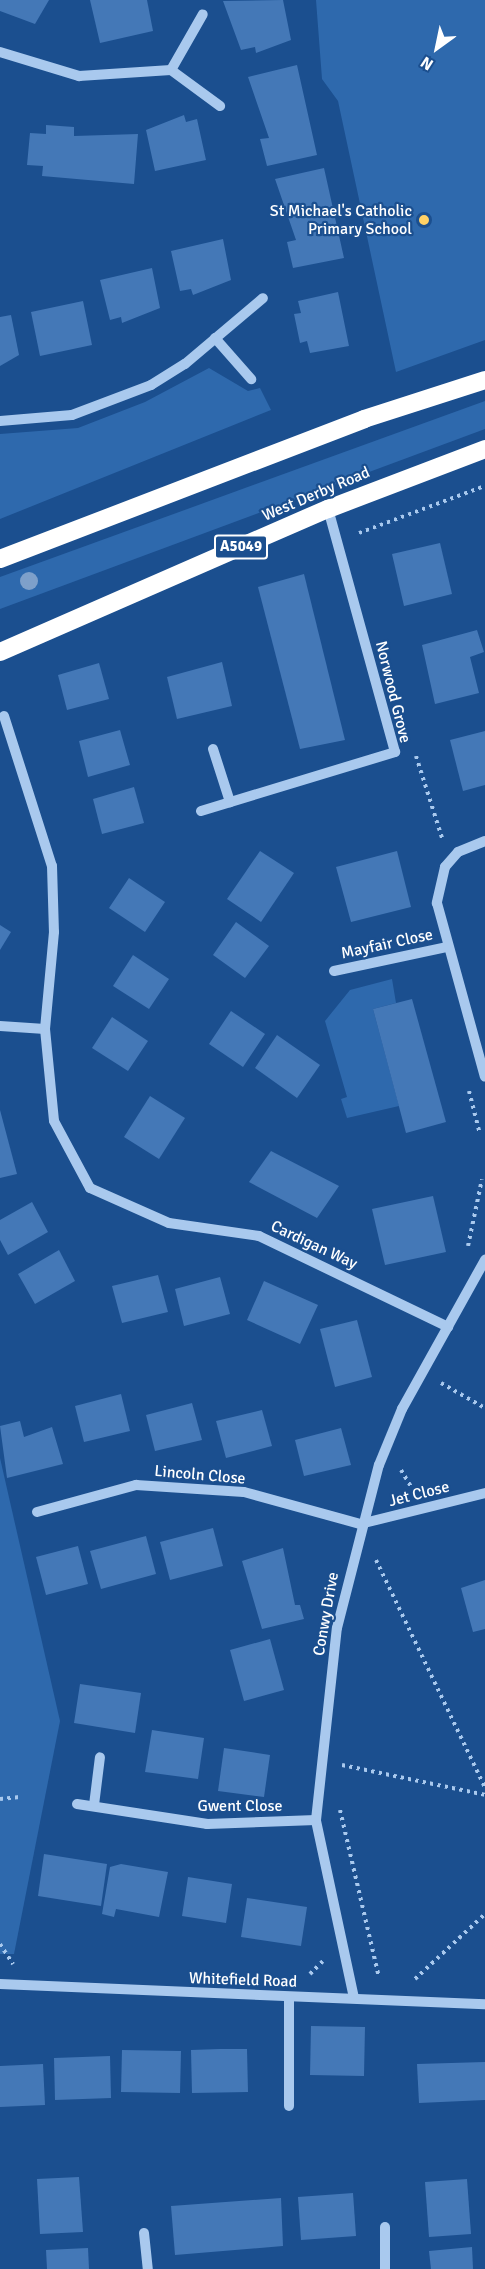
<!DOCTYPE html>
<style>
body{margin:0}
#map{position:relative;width:485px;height:2269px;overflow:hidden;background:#1b4f8f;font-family:Signika,sans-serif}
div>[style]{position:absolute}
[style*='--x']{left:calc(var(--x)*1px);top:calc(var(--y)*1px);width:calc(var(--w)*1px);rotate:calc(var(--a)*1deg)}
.green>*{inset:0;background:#2e69ad}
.building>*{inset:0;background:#4478b7}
.path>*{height:4px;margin-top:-2px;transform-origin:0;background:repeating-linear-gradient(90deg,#a9c9ee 0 3px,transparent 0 7.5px)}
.minor>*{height:10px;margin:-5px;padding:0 5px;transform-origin:5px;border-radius:5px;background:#a9c9ee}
.highway>*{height:18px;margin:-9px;padding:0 9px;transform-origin:9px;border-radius:9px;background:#fff}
.trees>*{width:18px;height:18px;margin:-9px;border-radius:50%;background:#7ea0ca}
.dots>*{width:16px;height:16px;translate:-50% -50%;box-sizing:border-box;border:3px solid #1b4f8f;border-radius:50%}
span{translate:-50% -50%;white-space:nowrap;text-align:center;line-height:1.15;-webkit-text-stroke:4.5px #1b4f8f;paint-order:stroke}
.shield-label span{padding:2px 4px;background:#1b4f8f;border:2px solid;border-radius:4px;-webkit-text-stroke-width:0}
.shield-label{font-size:15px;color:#fff;font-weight:700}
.poi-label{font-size:16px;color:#fff}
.right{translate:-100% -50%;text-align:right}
.street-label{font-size:16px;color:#fff}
.north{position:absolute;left:407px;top:18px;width:60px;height:60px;-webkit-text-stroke:4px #1b4f8f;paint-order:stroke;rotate:213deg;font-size:16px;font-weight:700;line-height:24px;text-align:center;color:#fff}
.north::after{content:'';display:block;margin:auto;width:21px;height:27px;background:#fff;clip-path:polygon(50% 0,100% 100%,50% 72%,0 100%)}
</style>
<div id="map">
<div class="green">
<div style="clip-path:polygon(316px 0,485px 0,485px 340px,396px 372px,338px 101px,322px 79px)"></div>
<div style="clip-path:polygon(209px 368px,248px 391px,260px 388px,271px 410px,0 519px,0 434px,78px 428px,145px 402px)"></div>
<div style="clip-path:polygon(485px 401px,485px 429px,0 609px,0 577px)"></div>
<div style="clip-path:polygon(392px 979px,396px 1003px,373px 1009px,399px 1106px,347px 1118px,341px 1099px,347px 1097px,325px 1021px,350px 990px)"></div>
<div style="clip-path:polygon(0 1458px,60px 1721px,14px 1954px,0 1954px)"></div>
</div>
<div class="building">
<div style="clip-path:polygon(0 0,49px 0,35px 24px,0 11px)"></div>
<div style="clip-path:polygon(90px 0,147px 0,153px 31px,100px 43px)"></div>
<div style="clip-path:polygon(283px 0,291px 40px,256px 53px,255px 47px,241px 50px,223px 1px)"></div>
<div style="clip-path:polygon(297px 65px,317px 155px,267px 166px,260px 139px,269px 138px,248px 77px)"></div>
<div style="clip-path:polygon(184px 115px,186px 122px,197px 119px,206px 160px,155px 171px,146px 130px)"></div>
<div style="clip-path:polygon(46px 125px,74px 127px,74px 136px,138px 134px,134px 184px,42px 176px,43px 166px,27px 165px,30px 133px,46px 134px)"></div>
<div style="clip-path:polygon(324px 168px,344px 258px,293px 268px,287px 242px,296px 240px,275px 179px)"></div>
<div style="clip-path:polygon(223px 239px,231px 280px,193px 295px,191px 289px,180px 291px,171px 251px)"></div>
<div style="clip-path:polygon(152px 268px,160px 308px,122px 323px,121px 317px,110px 320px,100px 280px)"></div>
<div style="clip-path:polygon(338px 292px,349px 346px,310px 353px,307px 341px,300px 343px,294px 314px,301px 313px,298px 301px)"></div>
<div style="clip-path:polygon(83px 301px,92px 345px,40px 356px,31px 312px)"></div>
<div style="clip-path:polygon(11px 315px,19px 355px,0 366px,0 317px)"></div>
<div style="clip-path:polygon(440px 543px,452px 594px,404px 606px,392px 554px)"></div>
<div style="clip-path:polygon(304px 574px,345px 740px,300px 749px,258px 587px)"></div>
<div style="clip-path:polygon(477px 630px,484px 652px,470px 657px,479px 693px,435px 704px,422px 645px)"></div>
<div style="clip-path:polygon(222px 662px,232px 706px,177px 719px,167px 677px)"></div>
<div style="clip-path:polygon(99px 663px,109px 699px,67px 710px,58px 675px)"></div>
<div style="clip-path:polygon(120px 730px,130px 765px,88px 777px,79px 741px)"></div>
<div style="clip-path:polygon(485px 731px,485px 785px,463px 791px,450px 740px)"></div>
<div style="clip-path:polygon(134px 787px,144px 823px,102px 834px,93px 799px)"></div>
<div style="clip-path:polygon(260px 851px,294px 873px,261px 922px,227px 899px)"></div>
<div style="clip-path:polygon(397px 851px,411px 907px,351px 922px,336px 867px)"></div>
<div style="clip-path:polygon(129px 878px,165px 902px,145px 932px,109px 908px)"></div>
<div style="clip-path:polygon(236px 922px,269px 946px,245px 978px,213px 955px)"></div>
<div style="clip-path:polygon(0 925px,11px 932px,0 950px)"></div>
<div style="clip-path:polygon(133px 955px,169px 979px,149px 1009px,113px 986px)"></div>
<div style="clip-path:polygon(412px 999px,446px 1122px,406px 1133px,373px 1009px)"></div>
<div style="clip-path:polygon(231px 1011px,265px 1034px,243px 1067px,209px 1044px)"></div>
<div style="clip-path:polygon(112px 1017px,148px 1041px,128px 1071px,92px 1048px)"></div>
<div style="clip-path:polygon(277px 1035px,320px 1065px,297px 1098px,255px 1068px)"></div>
<div style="clip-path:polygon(150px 1096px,185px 1118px,159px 1159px,124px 1137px)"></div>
<div style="clip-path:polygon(0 1110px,17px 1174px,0 1178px)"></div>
<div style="clip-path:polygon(271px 1151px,339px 1186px,317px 1218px,249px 1182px)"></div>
<div style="clip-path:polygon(433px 1196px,446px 1252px,385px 1265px,372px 1209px)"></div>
<div style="clip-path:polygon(32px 1202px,48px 1232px,8px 1255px,0 1240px,0 1220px)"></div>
<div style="clip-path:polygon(59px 1250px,75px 1281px,35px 1304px,18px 1274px)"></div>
<div style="clip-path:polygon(158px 1275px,168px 1312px,122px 1323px,112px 1286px)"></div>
<div style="clip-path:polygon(220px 1277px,230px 1314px,184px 1326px,175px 1289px)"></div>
<div style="clip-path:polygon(264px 1281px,318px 1305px,300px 1344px,247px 1320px)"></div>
<div style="clip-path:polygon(357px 1320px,372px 1377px,335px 1387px,320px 1329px)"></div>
<div style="clip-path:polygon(121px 1394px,130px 1431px,84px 1442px,75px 1406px)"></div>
<div style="clip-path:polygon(192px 1403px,202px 1440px,155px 1451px,146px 1415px)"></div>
<div style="clip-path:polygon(262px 1410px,272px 1446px,226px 1458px,216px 1421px)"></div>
<div style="clip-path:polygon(20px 1421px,24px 1437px,52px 1427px,63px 1464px,7px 1478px,0 1426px)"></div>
<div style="clip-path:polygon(341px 1428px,351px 1465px,304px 1476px,295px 1440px)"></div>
<div style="clip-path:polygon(213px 1528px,223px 1566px,170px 1580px,160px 1542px)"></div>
<div style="clip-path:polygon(146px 1536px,156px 1574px,101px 1589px,90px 1551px)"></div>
<div style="clip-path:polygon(78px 1546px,88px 1584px,46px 1595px,36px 1557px)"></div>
<div style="clip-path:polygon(283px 1548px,295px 1605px,300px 1605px,304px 1619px,262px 1629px,242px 1561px)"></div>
<div style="clip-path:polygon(485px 1580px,485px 1629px,473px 1632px,461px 1588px)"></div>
<div style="clip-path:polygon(270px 1639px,284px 1690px,244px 1701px,230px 1650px)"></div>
<div style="clip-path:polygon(80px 1684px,141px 1693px,135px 1733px,74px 1723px)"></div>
<div style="clip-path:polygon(152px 1730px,204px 1738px,198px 1779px,145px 1772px)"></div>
<div style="clip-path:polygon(224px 1748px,270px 1755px,264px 1797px,218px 1791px)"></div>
<div style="clip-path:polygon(44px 1854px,107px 1864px,101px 1906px,38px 1896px)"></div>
<div style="clip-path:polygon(121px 1864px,168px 1872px,159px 1917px,116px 1909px,114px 1917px,102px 1914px,110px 1867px)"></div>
<div style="clip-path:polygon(188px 1877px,232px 1884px,226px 1923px,182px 1916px)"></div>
<div style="clip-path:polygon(247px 1898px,307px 1907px,301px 1946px,241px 1937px)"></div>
<div style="clip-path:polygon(311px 2026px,365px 2027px,364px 2076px,310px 2075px)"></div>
<div style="clip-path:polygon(220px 2049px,247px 2049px,248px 2092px,192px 2093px,191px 2050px)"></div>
<div style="clip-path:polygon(122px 2050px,181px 2051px,180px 2093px,121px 2092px)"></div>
<div style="clip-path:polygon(110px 2056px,111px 2098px,55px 2100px,54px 2058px)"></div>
<div style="clip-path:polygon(485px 2062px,485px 2100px,419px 2103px,417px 2064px)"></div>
<div style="clip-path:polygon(43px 2064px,45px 2105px,0 2107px,0 2066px)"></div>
<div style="clip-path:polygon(79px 2177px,83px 2232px,40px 2234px,37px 2179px)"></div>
<div style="clip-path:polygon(467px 2179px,471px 2234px,429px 2237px,425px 2182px)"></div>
<div style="clip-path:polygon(353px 2193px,356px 2236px,301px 2240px,298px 2197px)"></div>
<div style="clip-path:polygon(281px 2198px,283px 2246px,175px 2255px,171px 2206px)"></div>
<div style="clip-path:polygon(472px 2247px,473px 2269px,431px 2269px,429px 2251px)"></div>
<div style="clip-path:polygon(88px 2248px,89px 2269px,47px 2269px,46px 2250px)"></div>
</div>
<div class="path">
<div style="--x:359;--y:533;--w:134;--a:-20.5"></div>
<div style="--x:416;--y:756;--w:86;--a:72.4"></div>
<div style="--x:469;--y:1091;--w:44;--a:75.7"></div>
<div style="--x:468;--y:1246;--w:68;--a:-78.2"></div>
<div style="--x:441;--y:1383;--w:51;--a:29.6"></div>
<div style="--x:401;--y:1470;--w:21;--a:59"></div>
<div style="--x:376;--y:1560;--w:252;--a:64.4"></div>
<div style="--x:342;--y:1765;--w:146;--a:11.8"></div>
<div style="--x:0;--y:1799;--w:20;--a:-6"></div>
<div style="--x:340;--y:1810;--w:172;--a:76.9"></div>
<div style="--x:0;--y:1944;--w:24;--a:57"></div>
<div style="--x:310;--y:1974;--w:18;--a:-45"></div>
<div style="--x:415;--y:1979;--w:96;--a:-42.9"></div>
</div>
<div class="minor">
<div style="--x:0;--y:52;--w:83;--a:16.9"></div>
<div style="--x:79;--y:76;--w:92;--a:-3.7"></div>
<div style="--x:171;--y:70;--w:61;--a:36.3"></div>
<div style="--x:171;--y:70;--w:64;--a:-60.3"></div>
<div style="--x:215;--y:338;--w:55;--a:48.7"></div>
<div style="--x:0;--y:421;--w:72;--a:-4.8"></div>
<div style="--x:72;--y:415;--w:85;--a:-20.8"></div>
<div style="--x:151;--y:385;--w:40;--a:-32"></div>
<div style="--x:185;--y:364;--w:102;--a:-40.2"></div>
<div style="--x:4;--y:716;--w:157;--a:72.3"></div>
<div style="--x:52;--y:866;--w:66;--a:88.3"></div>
<div style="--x:54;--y:932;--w:97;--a:95.3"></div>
<div style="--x:213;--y:749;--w:56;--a:72.2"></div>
<div style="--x:201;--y:811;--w:203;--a:-16.9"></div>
<div style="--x:395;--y:752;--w:252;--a:-105.4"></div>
<div style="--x:485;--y:841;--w:29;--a:158"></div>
<div style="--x:458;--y:852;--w:20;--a:131"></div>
<div style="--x:445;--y:867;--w:37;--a:103"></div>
<div style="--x:437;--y:903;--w:180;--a:74.6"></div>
<div style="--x:334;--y:971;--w:116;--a:-12"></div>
<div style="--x:0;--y:1026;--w:45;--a:3.8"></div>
<div style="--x:45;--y:1029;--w:92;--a:84.4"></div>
<div style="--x:54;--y:1121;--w:76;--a:61.8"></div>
<div style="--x:90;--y:1188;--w:86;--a:23.9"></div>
<div style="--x:169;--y:1223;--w:91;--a:8.2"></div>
<div style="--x:259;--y:1236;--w:210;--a:25.7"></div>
<div style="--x:37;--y:1512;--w:103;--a:-15.3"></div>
<div style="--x:136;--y:1485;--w:108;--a:3.7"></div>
<div style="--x:244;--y:1492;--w:120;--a:15.4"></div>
<div style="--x:360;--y:1524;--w:129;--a:-13.9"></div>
<div style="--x:77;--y:1804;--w:132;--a:8.7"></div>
<div style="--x:207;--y:1824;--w:109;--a:-2.1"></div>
<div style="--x:94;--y:1805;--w:48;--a:-82.9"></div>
<div style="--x:0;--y:1984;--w:485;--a:2.4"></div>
<div style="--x:289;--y:1997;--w:109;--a:90"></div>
<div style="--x:354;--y:1998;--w:182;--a:-102.1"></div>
<div style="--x:316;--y:1820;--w:193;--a:-83.8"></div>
<div style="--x:337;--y:1628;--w:168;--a:-75.6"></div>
<div style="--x:379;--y:1465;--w:61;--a:-67.7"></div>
<div style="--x:402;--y:1409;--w:171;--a:-60.9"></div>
<div style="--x:144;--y:2233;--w:36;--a:84"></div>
<div style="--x:385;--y:2269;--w:42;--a:-90"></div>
</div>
<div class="highway">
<div style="--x:0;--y:559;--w:390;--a:-21"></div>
<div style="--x:364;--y:419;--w:127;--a:-17.9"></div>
<div style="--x:0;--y:652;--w:358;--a:-23.6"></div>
<div style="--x:328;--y:509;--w:168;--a:-20.9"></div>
</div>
<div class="trees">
<div style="left:29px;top:581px"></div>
</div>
<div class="dots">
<div style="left:424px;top:220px;background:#ffd166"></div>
</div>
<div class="shield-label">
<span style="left:241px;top:547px">A5049</span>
</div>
<div class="poi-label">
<span class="right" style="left:412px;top:220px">St Michael's Catholic<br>Primary School</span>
</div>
<div class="street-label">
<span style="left:316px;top:494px;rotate:-23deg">West Derby Road</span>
<span style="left:393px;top:692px;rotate:76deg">Norwood Grove</span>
<span style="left:387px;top:944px;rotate:-12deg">Mayfair Close</span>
<span style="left:314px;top:1245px;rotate:25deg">Cardigan Way</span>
<span style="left:200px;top:1475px;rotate:5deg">Lincoln Close</span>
<span style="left:419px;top:1494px;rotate:-14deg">Jet Close</span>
<span style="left:326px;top:1614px;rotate:-80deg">Conwy Drive</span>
<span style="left:240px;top:1806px">Gwent Close</span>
<span style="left:243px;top:1980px;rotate:2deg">Whitefield Road</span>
</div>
<div class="north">N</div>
</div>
